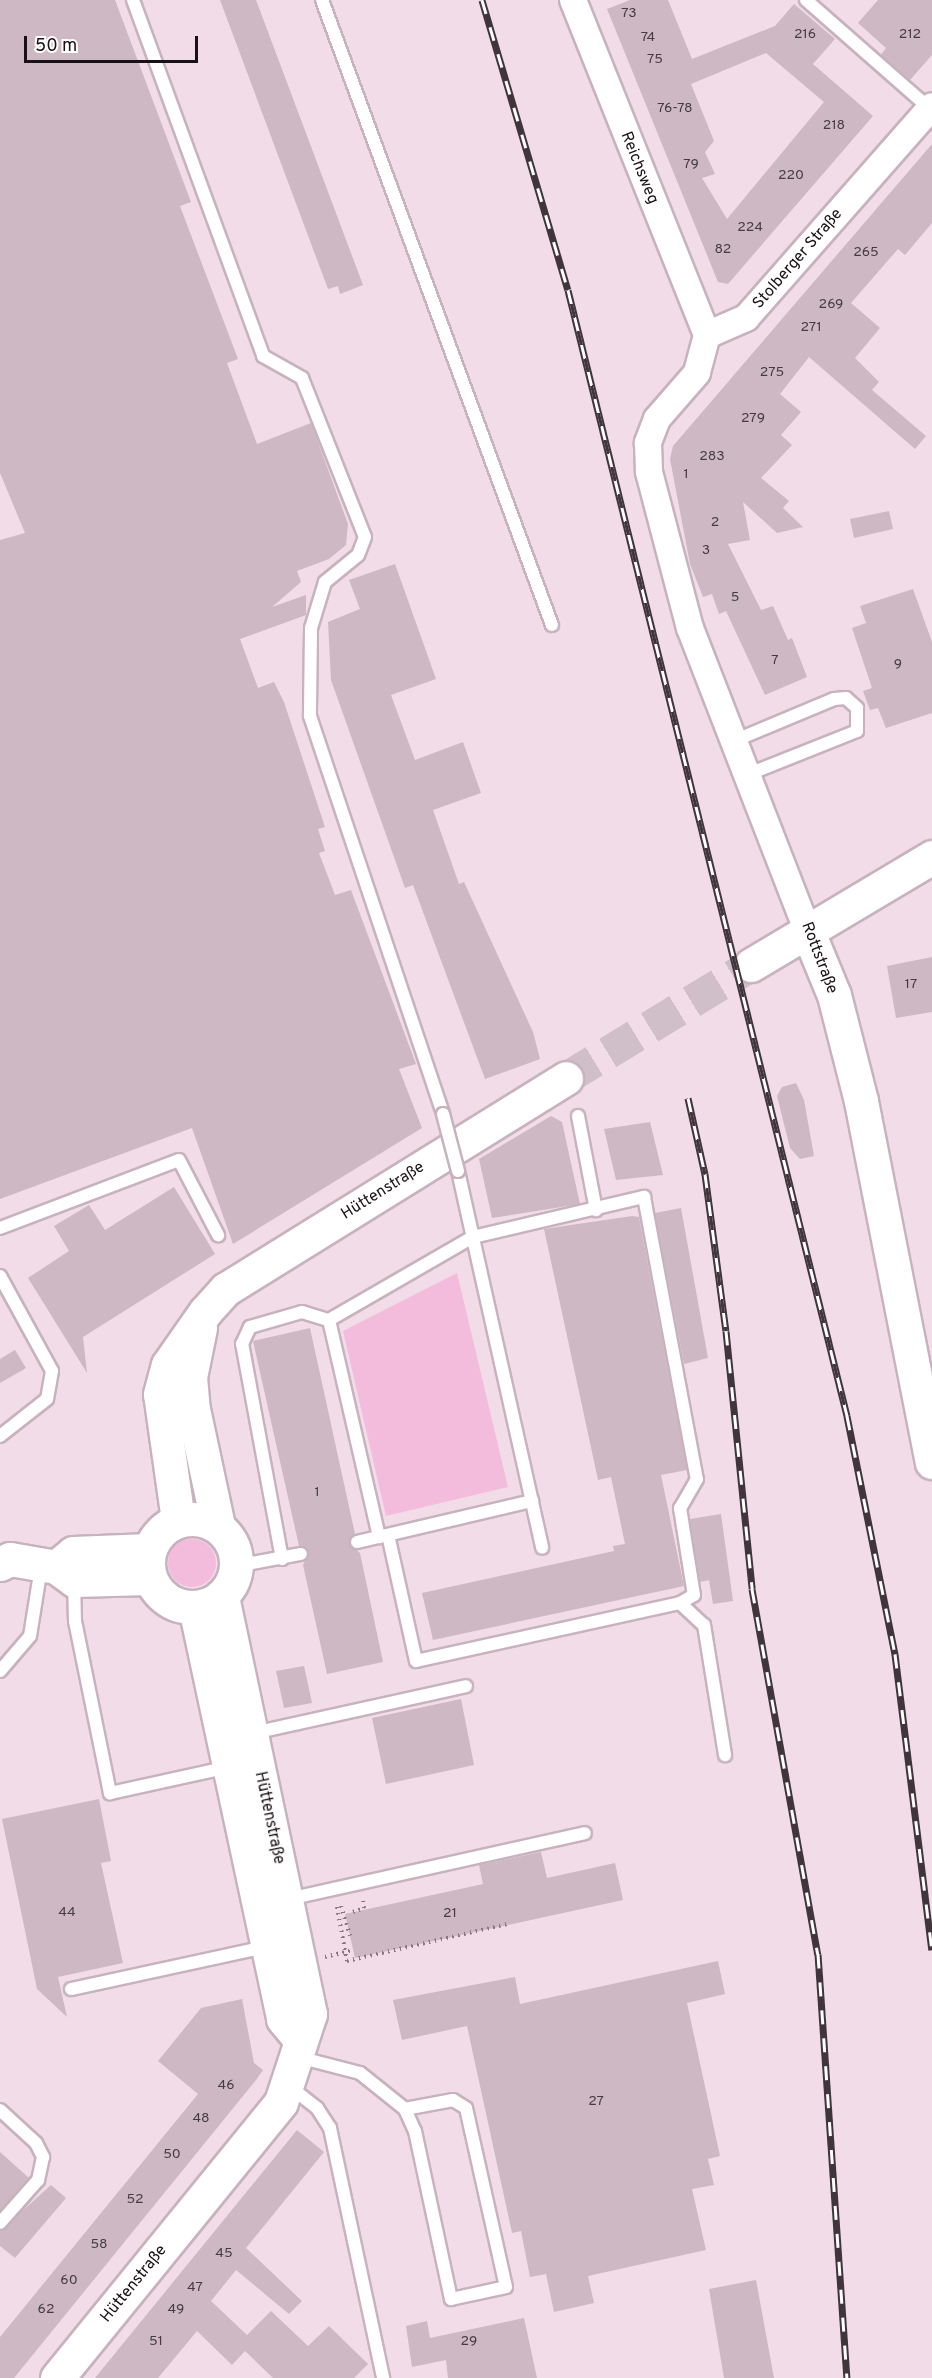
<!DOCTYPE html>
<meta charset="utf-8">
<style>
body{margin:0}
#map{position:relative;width:932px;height:2378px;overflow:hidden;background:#f1dce8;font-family:Overpass,sans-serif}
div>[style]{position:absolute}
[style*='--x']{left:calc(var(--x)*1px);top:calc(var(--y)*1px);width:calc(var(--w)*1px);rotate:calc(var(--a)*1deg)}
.green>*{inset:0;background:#f3bcdc}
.round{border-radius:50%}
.building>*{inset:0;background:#cdb8c4}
.secondary-tunnel>*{height:33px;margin-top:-16.5px;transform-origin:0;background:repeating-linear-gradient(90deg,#d0bec8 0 33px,transparent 0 49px)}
.path>*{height:4px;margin-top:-2px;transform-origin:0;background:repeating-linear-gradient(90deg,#867880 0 1.5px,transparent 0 6px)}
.roads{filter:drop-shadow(2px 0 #c7b2be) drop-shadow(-2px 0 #c7b2be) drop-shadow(0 2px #c7b2be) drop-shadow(0 -2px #c7b2be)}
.lane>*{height:12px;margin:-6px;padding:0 6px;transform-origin:6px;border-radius:6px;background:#fff}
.street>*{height:26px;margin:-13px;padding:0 13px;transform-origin:13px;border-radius:13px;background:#fff}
.secondary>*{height:33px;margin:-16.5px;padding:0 16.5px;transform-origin:16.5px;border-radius:16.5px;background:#fff}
.secondary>.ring{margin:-16.5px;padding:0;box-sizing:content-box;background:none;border:33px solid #fff;border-radius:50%}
.rail>*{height:7px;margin-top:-3.5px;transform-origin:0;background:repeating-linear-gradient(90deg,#fff 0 14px,#3f353b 0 28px);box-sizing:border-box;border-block:2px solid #3f353b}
.bridges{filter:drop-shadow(2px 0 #c7b2be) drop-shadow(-2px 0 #c7b2be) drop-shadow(0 2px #c7b2be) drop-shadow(0 -2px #c7b2be)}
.lane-bridge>*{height:12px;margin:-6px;padding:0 6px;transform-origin:6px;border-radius:6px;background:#fff}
span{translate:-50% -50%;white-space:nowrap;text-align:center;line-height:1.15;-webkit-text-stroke:4.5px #fff;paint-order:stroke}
.number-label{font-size:14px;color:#453b41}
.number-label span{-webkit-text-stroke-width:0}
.street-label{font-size:16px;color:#181115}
.scale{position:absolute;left:24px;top:36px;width:174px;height:27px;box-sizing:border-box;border:3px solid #181115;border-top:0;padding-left:8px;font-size:18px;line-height:21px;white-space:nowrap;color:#181115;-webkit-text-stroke:4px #fff;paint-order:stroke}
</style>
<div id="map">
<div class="green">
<div style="clip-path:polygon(457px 1273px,508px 1487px,386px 1516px,343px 1331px)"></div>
<div class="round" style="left:168px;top:1539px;width:48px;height:48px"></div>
</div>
<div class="building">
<div style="clip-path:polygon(0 0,115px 0,191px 202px,180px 206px,238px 359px,227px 363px,257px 444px,311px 423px,348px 524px,346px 545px,329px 559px,297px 571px,301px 582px,272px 607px,306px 595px,306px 615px,240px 639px,258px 688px,274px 682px,284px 702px,325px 827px,318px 829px,325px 851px,319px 853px,335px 895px,351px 890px,416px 1064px,399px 1069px,422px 1128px,233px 1244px,192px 1128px,0 1199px,0 540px,25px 533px,0 473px)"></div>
<div style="clip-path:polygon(220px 0,256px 0,363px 285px,340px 294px,338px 286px,328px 289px)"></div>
<div style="clip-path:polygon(evenodd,630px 0,668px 0,692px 59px,775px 26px,794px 4px,835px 39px,813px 64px,873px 116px,728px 284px,718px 282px,607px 9px,630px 0,766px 53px,824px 102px,727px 219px,702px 178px,715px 174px,705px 152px,714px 141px,691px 84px,766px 53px)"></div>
<div style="clip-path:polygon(878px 0,932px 0,932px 55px,910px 80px,881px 55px,886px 48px,858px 23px)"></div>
<div style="clip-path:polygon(932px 144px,932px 223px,905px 255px,898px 249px,851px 303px,880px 328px,855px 358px,879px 382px,872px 390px,926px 436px,915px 449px,809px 357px,780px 394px,801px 412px,781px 435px,792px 445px,761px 478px,789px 501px,783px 508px,803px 527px,777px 533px,743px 502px,750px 540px,728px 544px,761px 610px,773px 606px,788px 640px,792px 638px,807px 677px,765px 695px,726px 611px,719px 614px,712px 594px,703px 597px,690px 564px,670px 459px,673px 446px)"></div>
<div style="clip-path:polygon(889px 511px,893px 529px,854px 538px,850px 519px)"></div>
<div style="clip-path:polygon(395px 564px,436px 679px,391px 695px,415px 760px,463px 742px,481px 793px,433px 810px,459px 884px,464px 882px,533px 1032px,540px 1059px,485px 1079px,413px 885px,405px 888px,331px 680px,328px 622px,360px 609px,349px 580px)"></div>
<div style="clip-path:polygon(913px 589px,932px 642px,932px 713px,886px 728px,878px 708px,870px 710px,863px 691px,872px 688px,852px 628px,866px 623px,860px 606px)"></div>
<div style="clip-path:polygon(932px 957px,932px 1012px,896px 1018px,887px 966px)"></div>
<div style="clip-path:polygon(796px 1083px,804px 1100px,814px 1156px,800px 1159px,790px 1148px,777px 1096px,782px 1087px)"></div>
<div style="clip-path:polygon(551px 1116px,562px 1122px,580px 1204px,492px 1218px,479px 1159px)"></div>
<div style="clip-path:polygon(650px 1122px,663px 1175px,616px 1180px,604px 1129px)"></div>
<div style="clip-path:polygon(174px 1187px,215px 1254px,83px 1337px,87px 1373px,28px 1278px,69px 1251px,54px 1226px,89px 1205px,105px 1230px)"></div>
<div style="clip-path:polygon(681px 1208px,708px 1358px,684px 1364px,655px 1213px)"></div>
<div style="clip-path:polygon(632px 1216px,639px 1217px,687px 1470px,661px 1475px,684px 1586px,433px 1640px,422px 1593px,614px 1551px,613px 1546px,625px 1544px,611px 1477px,598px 1480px,544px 1229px)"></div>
<div style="clip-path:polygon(310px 1328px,355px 1534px,349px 1543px,360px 1553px,383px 1662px,327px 1674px,303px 1565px,309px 1552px,299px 1546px,253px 1341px)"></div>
<div style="clip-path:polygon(15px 1350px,26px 1368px,0 1383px,0 1359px)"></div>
<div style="clip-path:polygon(721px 1514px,733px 1601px,713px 1604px,709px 1580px,700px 1582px,690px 1519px)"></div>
<div style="clip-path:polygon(304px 1666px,312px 1703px,284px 1708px,276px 1671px)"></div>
<div style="clip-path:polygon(461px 1699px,474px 1765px,386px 1784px,372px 1718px)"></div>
<div style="clip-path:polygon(99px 1799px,111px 1861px,101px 1863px,123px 1963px,58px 1977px,67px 2017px,37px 1989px,2px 1819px)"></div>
<div style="clip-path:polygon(541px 1852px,547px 1878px,615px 1863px,623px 1900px,355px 1958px,345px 1914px,483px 1884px,479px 1865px)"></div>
<div style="clip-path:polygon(718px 1961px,725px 1994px,687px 2003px,720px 2156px,708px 2159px,714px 2185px,692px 2189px,706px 2250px,588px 2276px,594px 2303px,554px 2312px,546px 2274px,530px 2277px,521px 2231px,512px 2233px,467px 2026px,402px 2040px,393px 2000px,515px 1977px,520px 2004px)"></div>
<div style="clip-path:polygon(242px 1999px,254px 2063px,263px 2070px,256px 2080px,14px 2378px,0 2378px,0 2337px,198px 2094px,158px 2061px,201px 2008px)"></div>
<div style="clip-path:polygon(297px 2130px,324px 2152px,246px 2248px,302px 2301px,289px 2314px,236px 2270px,211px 2301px,247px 2335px,271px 2311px,308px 2346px,329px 2326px,368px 2364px,354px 2378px,273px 2378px,245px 2351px,232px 2365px,197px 2331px,158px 2378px,95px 2378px)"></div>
<div style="clip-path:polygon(0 2152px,29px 2178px,0 2211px)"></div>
<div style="clip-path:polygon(51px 2185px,66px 2198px,15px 2258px,0 2246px,0 2231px)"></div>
<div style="clip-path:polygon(756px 2280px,774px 2378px,724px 2378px,709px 2289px)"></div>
<div style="clip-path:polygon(524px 2318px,537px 2378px,448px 2378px,446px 2360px,412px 2367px,406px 2326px,427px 2321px,430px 2338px)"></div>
</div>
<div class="secondary-tunnel">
<div style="--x:566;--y:1078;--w:217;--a:-31.4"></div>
</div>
<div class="path">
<div style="--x:341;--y:1906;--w:31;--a:73"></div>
<div style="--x:337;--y:1907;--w:55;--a:79.5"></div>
<div style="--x:347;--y:1961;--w:164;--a:-13"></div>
<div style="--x:353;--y:1912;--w:12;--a:-20"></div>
<div style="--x:364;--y:1908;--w:7;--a:-98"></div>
<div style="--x:325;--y:1957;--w:29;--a:-14"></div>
</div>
<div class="roads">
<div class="lane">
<div style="--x:133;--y:0;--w:379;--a:69.9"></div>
<div style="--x:263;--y:356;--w:45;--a:29.4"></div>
<div style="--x:302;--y:378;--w:171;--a:68.4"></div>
<div style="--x:365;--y:537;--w:19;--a:111"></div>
<div style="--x:358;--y:555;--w:43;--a:140.7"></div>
<div style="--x:325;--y:582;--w:48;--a:106.9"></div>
<div style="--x:311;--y:628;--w:88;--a:90.7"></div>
<div style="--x:310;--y:716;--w:420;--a:71.5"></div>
<div style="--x:322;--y:0;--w:666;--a:69.8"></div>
<div style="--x:806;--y:0;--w:165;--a:41.3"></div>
<div style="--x:736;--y:740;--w:106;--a:-22.7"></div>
<div style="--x:834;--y:699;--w:12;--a:-5"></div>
<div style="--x:846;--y:698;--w:15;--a:42"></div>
<div style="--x:857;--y:708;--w:23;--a:90"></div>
<div style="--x:857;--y:731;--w:116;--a:158.3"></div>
<div style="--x:578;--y:1116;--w:96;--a:79.2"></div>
<div style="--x:458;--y:1171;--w:386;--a:77.4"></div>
<div style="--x:0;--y:1228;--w:191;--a:-20.8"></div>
<div style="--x:179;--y:1160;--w:85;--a:62.5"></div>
<div style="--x:0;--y:1276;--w:108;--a:61.3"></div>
<div style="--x:52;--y:1371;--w:28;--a:100"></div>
<div style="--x:47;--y:1399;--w:60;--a:141.8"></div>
<div style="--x:329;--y:1320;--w:166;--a:-30"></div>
<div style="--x:473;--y:1237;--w:176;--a:-13.2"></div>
<div style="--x:644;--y:1197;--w:287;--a:79.4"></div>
<div style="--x:697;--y:1479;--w:34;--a:120"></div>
<div style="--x:680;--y:1508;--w:88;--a:80.9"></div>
<div style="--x:694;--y:1595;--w:16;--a:150"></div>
<div style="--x:680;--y:1603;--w:270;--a:167.6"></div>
<div style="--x:416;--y:1661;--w:129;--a:-102.5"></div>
<div style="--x:357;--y:1542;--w:180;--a:-13.2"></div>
<div style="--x:282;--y:1559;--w:219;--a:-100.5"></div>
<div style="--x:242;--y:1344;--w:19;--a:-65"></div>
<div style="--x:250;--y:1327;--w:54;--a:-16.1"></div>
<div style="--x:302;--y:1312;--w:28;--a:17"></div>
<div style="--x:329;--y:1320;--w:223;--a:77"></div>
<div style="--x:236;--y:1566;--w:66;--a:-10.5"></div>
<div style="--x:74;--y:1581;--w:40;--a:88.6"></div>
<div style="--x:75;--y:1621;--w:176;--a:78.5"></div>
<div style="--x:110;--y:1793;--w:122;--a:-12.3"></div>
<div style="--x:680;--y:1603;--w:33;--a:43"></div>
<div style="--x:704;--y:1625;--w:132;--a:80.8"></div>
<div style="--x:0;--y:1671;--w:46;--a:-49.4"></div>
<div style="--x:30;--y:1636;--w:70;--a:-80.9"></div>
<div style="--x:253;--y:1733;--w:218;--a:-12.4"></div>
<div style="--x:288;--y:1899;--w:304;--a:-12.5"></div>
<div style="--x:71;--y:1989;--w:199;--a:-12.2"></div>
<div style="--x:298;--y:2057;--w:64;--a:14.5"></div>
<div style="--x:360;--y:2073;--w:58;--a:38.7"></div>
<div style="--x:405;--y:2109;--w:24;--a:66"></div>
<div style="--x:415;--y:2131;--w:172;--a:77.9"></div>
<div style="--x:451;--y:2299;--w:56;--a:-12.3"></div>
<div style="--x:506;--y:2287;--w:183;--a:-102.6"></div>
<div style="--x:466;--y:2108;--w:15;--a:-148"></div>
<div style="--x:453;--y:2100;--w:49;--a:169.4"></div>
<div style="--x:289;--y:2086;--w:36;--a:38"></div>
<div style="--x:317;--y:2108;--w:24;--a:57"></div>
<div style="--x:330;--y:2128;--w:256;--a:78"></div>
<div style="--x:0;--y:2110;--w:49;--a:42.5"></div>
<div style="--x:36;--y:2143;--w:16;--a:63"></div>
<div style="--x:43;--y:2157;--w:24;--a:102"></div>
<div style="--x:38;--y:2180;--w:57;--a:131.5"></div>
</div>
<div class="street">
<div style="--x:573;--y:0;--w:361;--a:68.2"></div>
<div style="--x:707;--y:335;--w:39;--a:105"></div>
<div style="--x:697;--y:373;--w:61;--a:131"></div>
<div style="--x:657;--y:419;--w:26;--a:111"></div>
<div style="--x:648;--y:443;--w:29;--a:88"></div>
<div style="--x:649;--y:472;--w:161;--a:75.3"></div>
<div style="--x:690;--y:628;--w:326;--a:68.8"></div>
<div style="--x:707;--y:335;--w:43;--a:-23.6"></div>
<div style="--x:746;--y:318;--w:282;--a:-48.7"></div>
</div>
<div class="secondary">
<div style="--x:808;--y:932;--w:68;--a:67.6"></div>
<div style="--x:834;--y:995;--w:109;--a:75.7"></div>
<div style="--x:861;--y:1101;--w:368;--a:78.9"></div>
<div style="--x:751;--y:965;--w:211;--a:-30.8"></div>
<div style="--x:200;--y:1328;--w:50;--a:101.5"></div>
<div style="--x:190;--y:1377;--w:32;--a:85"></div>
<div style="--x:193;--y:1409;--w:120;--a:77.9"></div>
<div class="ring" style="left:148px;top:1519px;width:55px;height:55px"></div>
<div style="--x:178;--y:1520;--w:127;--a:-98.1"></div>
<div style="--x:160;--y:1394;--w:30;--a:-75"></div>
<div style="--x:168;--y:1365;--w:65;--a:-55.1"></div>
<div style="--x:205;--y:1312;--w:31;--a:-48"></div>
<div style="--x:226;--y:1289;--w:400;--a:-31.8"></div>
<div style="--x:0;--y:1564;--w:11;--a:-27"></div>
<div style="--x:10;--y:1559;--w:47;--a:9.9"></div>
<div style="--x:56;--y:1567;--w:22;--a:36"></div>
<div style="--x:74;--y:1580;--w:76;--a:-1.5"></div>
<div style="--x:56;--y:1567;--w:22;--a:-39"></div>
<div style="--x:73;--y:1553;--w:76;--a:-2.3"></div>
<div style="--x:195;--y:1607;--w:421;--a:77.9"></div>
<div style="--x:283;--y:2019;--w:26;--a:50"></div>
<div style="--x:57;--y:2378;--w:355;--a:-50.9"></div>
<div style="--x:281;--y:2102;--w:93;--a:-71.8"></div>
<div style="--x:310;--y:2014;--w:427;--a:-101.9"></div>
</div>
</div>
<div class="rail">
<div style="--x:482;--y:0;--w:302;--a:73.5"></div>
<div style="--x:568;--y:290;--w:1160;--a:76.08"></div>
<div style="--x:847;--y:1416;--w:243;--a:78.6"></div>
<div style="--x:895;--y:1654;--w:298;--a:82.9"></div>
<div style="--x:688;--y:1098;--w:78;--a:77.4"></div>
<div style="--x:705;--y:1174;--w:158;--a:82.4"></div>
<div style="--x:726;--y:1331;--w:259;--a:84.2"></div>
<div style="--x:752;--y:1589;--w:371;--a:79.8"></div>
<div style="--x:818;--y:1954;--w:425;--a:86.1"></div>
</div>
<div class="bridges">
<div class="lane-bridge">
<div style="--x:443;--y:1114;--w:59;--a:75.3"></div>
</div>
</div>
<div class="number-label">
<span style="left:629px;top:14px">73</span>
<span style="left:805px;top:35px">216</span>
<span style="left:910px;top:35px">212</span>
<span style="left:648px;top:38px">74</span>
<span style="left:655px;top:60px">75</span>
<span style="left:675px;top:109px">76-78</span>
<span style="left:834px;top:126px">218</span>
<span style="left:691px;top:165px">79</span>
<span style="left:791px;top:176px">220</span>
<span style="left:750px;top:228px">224</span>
<span style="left:723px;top:250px">82</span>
<span style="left:866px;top:253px">265</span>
<span style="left:831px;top:305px">269</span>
<span style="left:811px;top:328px">271</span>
<span style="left:772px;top:373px">275</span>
<span style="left:753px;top:419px">279</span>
<span style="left:712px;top:457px">283</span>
<span style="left:686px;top:475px">1</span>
<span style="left:715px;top:523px">2</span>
<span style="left:706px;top:551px">3</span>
<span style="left:735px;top:598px">5</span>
<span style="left:775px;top:661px">7</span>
<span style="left:898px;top:665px">9</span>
<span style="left:911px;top:985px">17</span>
<span style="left:317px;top:1493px">1</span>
<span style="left:67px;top:1913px">44</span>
<span style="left:450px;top:1914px">21</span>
<span style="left:226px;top:2086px">46</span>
<span style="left:596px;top:2102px">27</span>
<span style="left:201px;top:2119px">48</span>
<span style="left:172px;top:2155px">50</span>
<span style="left:135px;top:2200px">52</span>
<span style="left:99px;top:2245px">58</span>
<span style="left:224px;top:2254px">45</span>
<span style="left:69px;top:2281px">60</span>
<span style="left:195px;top:2288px">47</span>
<span style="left:46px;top:2310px">62</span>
<span style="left:176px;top:2310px">49</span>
<span style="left:156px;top:2342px">51</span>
<span style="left:469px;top:2342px">29</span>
</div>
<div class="street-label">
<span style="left:639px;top:168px;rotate:68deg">Reichsweg</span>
<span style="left:798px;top:259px;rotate:-49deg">Stolberger Straße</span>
<span style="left:819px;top:958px;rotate:69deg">Rottstraße</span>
<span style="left:383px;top:1191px;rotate:-32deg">Hüttenstraße</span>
<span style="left:269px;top:1818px;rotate:78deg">Hüttenstraße</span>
<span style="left:134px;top:2284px;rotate:-51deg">Hüttenstraße</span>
</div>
<div class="scale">50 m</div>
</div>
